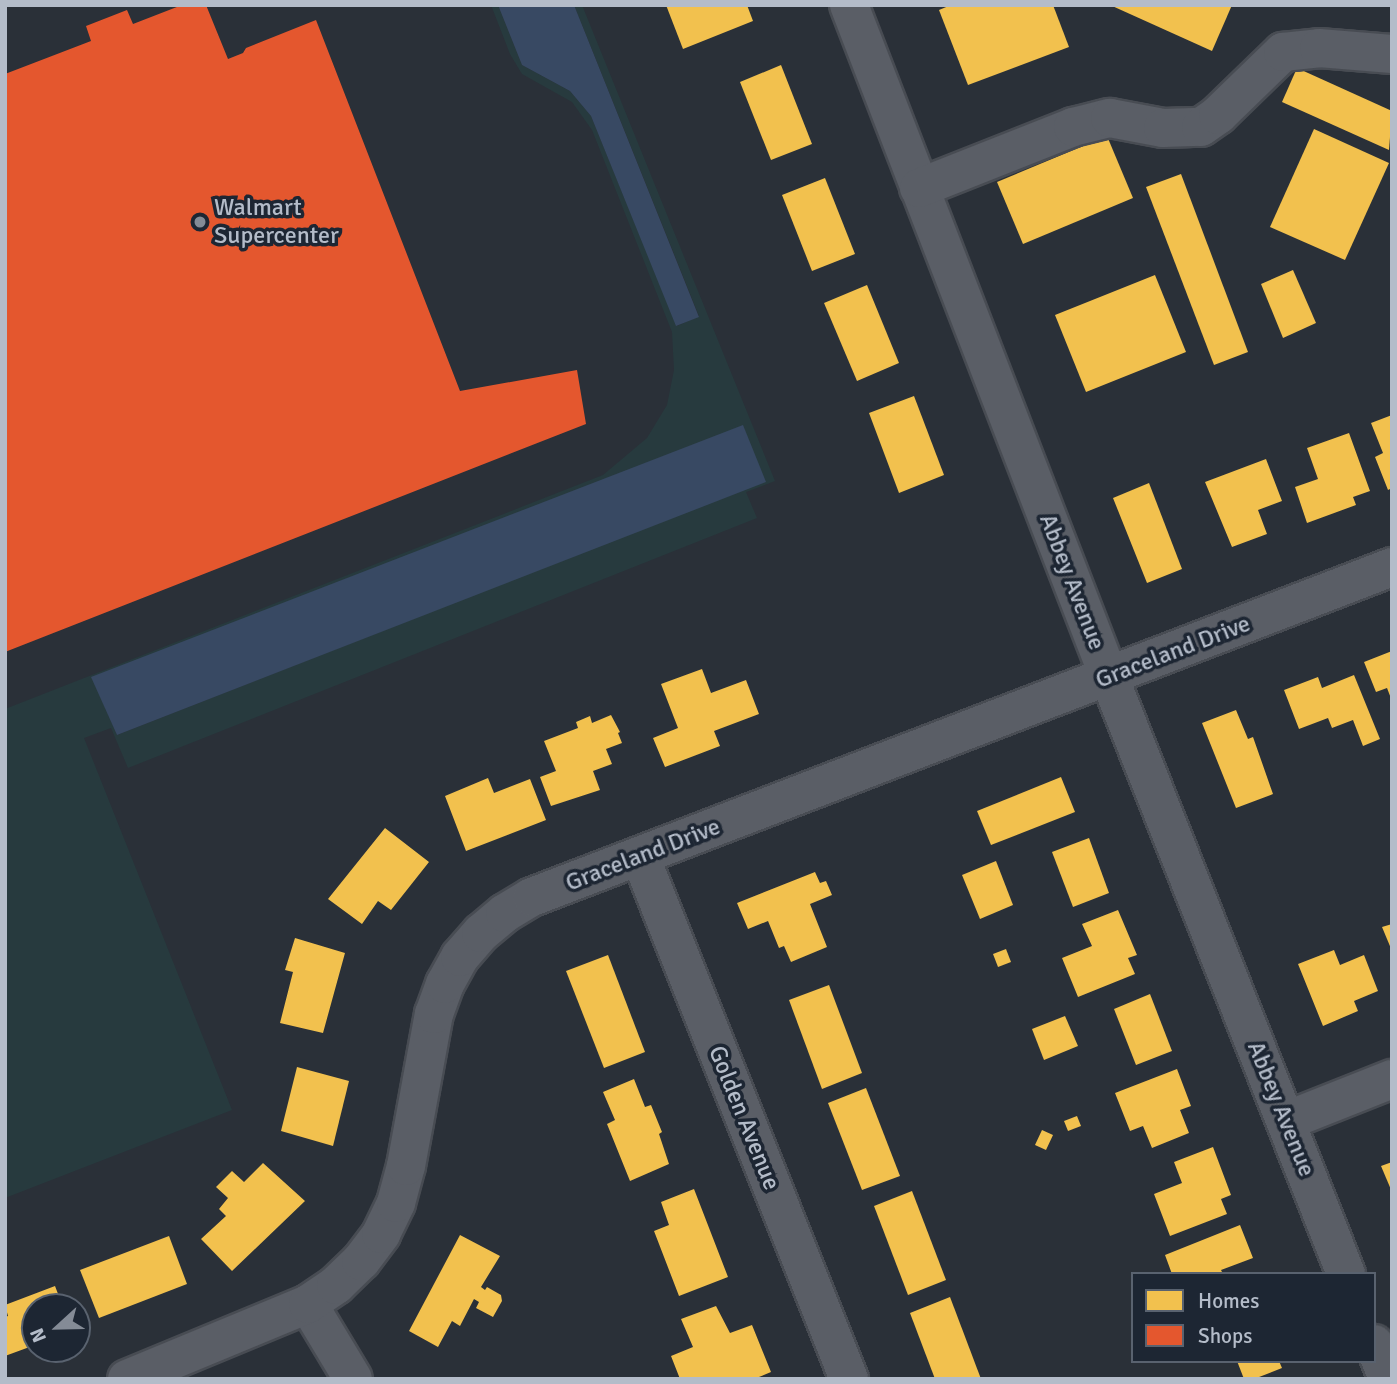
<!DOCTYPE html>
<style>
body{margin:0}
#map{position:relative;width:1397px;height:1384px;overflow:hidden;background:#2a3038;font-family:Signika,sans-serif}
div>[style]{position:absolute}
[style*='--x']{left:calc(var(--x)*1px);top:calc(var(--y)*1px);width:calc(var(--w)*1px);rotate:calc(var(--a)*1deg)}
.green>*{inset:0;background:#273a3e}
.water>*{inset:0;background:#384963}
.homes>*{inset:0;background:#f2c14e}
.shops>*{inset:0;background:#e4572e}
.roads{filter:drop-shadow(2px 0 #484c53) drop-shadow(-2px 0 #484c53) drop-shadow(0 2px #484c53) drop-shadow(0 -2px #484c53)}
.minor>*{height:38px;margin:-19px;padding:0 19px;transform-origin:19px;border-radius:19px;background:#5a5e66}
.dots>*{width:19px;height:19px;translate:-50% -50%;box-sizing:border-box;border:4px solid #1d2633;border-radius:50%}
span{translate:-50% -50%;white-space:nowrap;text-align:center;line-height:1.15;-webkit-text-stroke:7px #1d2633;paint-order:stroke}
.poi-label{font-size:24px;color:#b4bcc9}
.left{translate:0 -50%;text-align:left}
.street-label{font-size:24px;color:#b4bcc9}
.frame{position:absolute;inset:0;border:7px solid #b4bcc9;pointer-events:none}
.legend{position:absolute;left:1131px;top:1272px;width:245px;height:91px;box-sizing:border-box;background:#1d2633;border:2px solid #59626f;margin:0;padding:9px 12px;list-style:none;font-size:21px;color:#b4bcc9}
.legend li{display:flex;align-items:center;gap:14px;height:35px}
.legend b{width:35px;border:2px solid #59626f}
.north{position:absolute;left:21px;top:1293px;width:70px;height:70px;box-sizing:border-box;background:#1d2633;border:2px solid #59626f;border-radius:50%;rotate:248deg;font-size:19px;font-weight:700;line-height:28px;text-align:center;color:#b4bcc9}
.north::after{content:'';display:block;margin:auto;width:24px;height:32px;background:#848b96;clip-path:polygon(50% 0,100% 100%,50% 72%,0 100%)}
</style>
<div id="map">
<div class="green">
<div style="clip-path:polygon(evenodd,491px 5px,498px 5px,522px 65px,570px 91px,591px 116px,677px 326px,699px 316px,574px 5px,582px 5px,775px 481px,746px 492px,757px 518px,128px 768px,111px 728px,84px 738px,232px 1110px,5px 1198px,5px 709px,603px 475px,647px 438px,667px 405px,674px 370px,672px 332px,592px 130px,572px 102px,522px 74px,510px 54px,491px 5px,765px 481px,117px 735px,92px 677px,765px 481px)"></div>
</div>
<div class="water">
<div style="clip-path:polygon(498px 5px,574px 5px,699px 317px,676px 326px,591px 116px,570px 91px,522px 65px)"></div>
<div style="clip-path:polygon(743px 425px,766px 482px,117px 735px,91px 677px)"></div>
</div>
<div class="homes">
<div style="clip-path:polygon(666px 5px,747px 5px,753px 21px,683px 49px)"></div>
<div style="clip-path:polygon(951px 5px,1053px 5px,1069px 47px,968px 85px,939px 10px)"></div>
<div style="clip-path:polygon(1110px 5px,1232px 5px,1212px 51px)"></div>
<div style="clip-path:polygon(781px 65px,812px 144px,771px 160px,740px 82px)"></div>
<div style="clip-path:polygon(1297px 68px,1392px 111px,1389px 150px,1282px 102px)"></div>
<div style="clip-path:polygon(1314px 129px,1389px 163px,1345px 260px,1270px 227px)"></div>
<div style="clip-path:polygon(1107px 136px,1133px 198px,1023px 244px,997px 182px)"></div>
<div style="clip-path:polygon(1181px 174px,1248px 352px,1214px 365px,1146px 187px)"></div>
<div style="clip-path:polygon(825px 178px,855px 254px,812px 271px,782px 195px)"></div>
<div style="clip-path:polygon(1293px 270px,1316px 323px,1283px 338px,1261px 284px)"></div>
<div style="clip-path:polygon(1155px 275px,1186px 352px,1086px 392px,1055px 315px)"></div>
<div style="clip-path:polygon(867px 285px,899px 363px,857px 381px,824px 303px)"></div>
<div style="clip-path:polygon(914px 396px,944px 475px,899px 493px,869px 413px)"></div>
<div style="clip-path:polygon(1392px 415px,1392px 488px,1388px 490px,1375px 457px,1383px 453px,1371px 423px)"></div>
<div style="clip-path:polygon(1349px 433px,1370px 491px,1353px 497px,1356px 505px,1307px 523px,1295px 487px,1318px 479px,1307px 448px)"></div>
<div style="clip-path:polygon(1266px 459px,1282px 501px,1258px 510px,1267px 534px,1232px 547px,1205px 482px)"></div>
<div style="clip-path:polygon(1149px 483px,1182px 569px,1147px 583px,1113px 498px)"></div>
<div style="clip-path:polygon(1392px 651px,1392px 701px,1387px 688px,1376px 692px,1364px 662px)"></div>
<div style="clip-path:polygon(702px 669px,711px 693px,746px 680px,759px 714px,714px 731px,720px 746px,665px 767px,653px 738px,678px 728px,661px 684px)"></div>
<div style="clip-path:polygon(1354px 675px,1380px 739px,1363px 746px,1353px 720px,1332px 728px,1328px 718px,1299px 729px,1284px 690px,1318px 677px,1322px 688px)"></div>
<div style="clip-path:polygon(1236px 710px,1248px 739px,1253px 737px,1273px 794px,1236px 808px,1202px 723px)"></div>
<div style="clip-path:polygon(611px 715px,620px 732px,618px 733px,622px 743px,606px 749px,612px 764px,593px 771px,600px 790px,551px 806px,540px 777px,556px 771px,544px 741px,578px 728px,576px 722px,590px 716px,592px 723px)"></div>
<div style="clip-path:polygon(1061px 777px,1075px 812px,991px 845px,977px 811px)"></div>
<div style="clip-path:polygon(488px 778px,494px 793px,530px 779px,546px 820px,466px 851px,445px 796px)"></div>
<div style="clip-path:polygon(385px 828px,429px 862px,391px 910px,378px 901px,362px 924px,328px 899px)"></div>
<div style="clip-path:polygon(1089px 838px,1109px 893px,1073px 907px,1052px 852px)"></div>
<div style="clip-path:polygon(996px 861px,1013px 905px,980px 919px,962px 875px)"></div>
<div style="clip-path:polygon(815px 872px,820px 883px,826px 881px,832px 895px,810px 904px,827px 947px,791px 962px,784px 946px,779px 948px,768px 921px,748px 929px,737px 903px)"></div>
<div style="clip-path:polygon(1118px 910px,1137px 955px,1128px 958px,1135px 974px,1078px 997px,1062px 958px,1092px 946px,1082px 924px)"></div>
<div style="clip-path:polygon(1392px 924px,1392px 951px,1382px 927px)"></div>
<div style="clip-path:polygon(295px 938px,345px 953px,323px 1033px,280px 1023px,293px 972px,285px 970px)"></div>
<div style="clip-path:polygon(1006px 949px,1011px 962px,998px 967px,993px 954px)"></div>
<div style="clip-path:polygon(1334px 950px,1340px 965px,1364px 955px,1378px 991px,1354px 1001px,1358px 1011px,1323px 1026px,1298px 964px)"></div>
<div style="clip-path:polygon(608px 955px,645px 1052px,604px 1068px,566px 971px)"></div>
<div style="clip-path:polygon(829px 985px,862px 1073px,822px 1089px,789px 1000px)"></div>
<div style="clip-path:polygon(1150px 994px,1172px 1051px,1136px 1065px,1114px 1009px)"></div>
<div style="clip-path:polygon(1065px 1016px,1078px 1046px,1044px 1060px,1032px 1029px)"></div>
<div style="clip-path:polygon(297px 1067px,349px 1081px,333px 1146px,281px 1131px)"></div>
<div style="clip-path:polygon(1177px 1069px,1191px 1106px,1180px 1110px,1189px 1133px,1152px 1148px,1143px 1126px,1130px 1131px,1115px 1093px)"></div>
<div style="clip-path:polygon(634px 1079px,645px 1107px,651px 1105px,662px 1132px,659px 1134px,669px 1164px,630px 1181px,607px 1124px,615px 1120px,603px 1092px)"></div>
<div style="clip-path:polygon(866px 1088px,900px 1176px,862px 1190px,828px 1103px)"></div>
<div style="clip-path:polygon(1077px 1116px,1081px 1126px,1068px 1131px,1064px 1121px)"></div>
<div style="clip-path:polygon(1042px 1130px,1053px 1135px,1046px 1150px,1035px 1145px)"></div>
<div style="clip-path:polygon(1213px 1147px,1231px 1195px,1221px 1199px,1227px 1214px,1170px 1236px,1154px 1194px,1182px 1183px,1174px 1162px)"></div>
<div style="clip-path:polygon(1392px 1162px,1392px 1192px,1381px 1166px)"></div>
<div style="clip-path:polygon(263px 1163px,305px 1201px,232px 1271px,201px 1239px,226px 1216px,219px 1209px,228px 1198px,216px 1187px,232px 1171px,244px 1182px)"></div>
<div style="clip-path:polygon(694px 1189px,728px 1277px,679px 1296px,654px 1231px,669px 1225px,661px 1202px)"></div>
<div style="clip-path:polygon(912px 1191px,946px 1280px,908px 1295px,874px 1206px)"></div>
<div style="clip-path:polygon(1240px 1225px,1253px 1258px,1221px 1270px,1223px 1274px,1172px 1274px,1165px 1255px)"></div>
<div style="clip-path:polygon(460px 1235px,500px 1256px,481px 1287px,485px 1290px,487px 1287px,501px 1295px,502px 1301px,493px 1317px,476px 1308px,479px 1302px,474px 1299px,460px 1326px,452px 1321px,438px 1347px,409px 1331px)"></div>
<div style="clip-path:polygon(169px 1236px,187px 1284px,99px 1318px,80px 1270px)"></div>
<div style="clip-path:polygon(55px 1286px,63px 1307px,35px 1307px,35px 1345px,5px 1356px,5px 1317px,8px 1316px,5px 1305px)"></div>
<div style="clip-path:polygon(950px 1297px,981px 1379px,935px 1379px,910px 1313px)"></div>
<div style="clip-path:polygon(716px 1306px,730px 1333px,752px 1325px,771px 1372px,754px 1379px,680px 1379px,671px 1356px,693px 1347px,681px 1319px)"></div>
<div style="clip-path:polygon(1237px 1361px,1279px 1361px,1282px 1368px,1254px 1379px,1244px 1379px)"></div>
</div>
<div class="shops">
<div style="clip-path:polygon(182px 5px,206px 5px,228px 59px,243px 53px,246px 48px,316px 20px,460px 391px,577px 370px,586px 424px,5px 652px,5px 74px,91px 41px,86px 26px,127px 10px,133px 24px)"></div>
</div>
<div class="roads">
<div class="minor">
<div style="--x:849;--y:5;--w:721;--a:68.85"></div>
<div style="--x:1109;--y:677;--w:642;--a:68.35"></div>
<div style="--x:919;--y:188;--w:166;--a:-21.6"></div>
<div style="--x:1073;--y:127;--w:38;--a:-14"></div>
<div style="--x:1110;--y:118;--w:54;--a:10.7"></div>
<div style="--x:1163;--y:128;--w:38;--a:-2"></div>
<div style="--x:1201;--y:127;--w:21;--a:-35"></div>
<div style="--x:1218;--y:115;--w:91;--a:-44.1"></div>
<div style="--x:1283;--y:52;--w:36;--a:-6"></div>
<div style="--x:1319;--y:48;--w:73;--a:4.7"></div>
<div style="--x:640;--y:856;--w:563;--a:68.22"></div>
<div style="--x:1286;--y:1121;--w:114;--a:-21.6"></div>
<div style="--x:308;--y:1304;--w:87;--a:59"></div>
<div style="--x:1374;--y:1344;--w:38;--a:68"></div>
<div style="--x:127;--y:1379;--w:196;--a:-22.5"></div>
<div style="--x:308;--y:1304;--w:34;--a:-34"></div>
<div style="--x:336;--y:1285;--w:35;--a:-44"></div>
<div style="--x:361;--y:1261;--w:34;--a:-53"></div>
<div style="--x:381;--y:1234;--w:34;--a:-64"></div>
<div style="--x:396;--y:1203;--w:38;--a:-75"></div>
<div style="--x:406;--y:1166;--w:155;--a:-79.6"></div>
<div style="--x:434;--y:1014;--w:32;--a:-70"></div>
<div style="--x:445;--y:984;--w:31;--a:-61"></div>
<div style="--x:460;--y:957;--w:32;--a:-49"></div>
<div style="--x:481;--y:933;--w:31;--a:-40"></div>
<div style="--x:505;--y:913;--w:31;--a:-31"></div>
<div style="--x:532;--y:897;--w:921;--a:-20.99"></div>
</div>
</div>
<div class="dots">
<div style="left:200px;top:222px;background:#848b96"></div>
</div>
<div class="poi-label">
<span class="left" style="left:214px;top:222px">Walmart<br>Supercenter</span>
</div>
<div class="street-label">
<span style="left:1072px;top:582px;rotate:69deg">Abbey Avenue</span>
<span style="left:1173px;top:652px;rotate:-21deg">Graceland Drive</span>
<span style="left:643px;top:855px;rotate:-21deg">Graceland Drive</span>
<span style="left:1281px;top:1109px;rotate:68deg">Abbey Avenue</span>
<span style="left:744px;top:1118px;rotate:68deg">Golden Avenue</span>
</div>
<div class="frame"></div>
<ul class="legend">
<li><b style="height:19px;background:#f2c14e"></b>Homes</li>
<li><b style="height:19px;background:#e4572e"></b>Shops</li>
</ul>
<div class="north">N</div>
</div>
